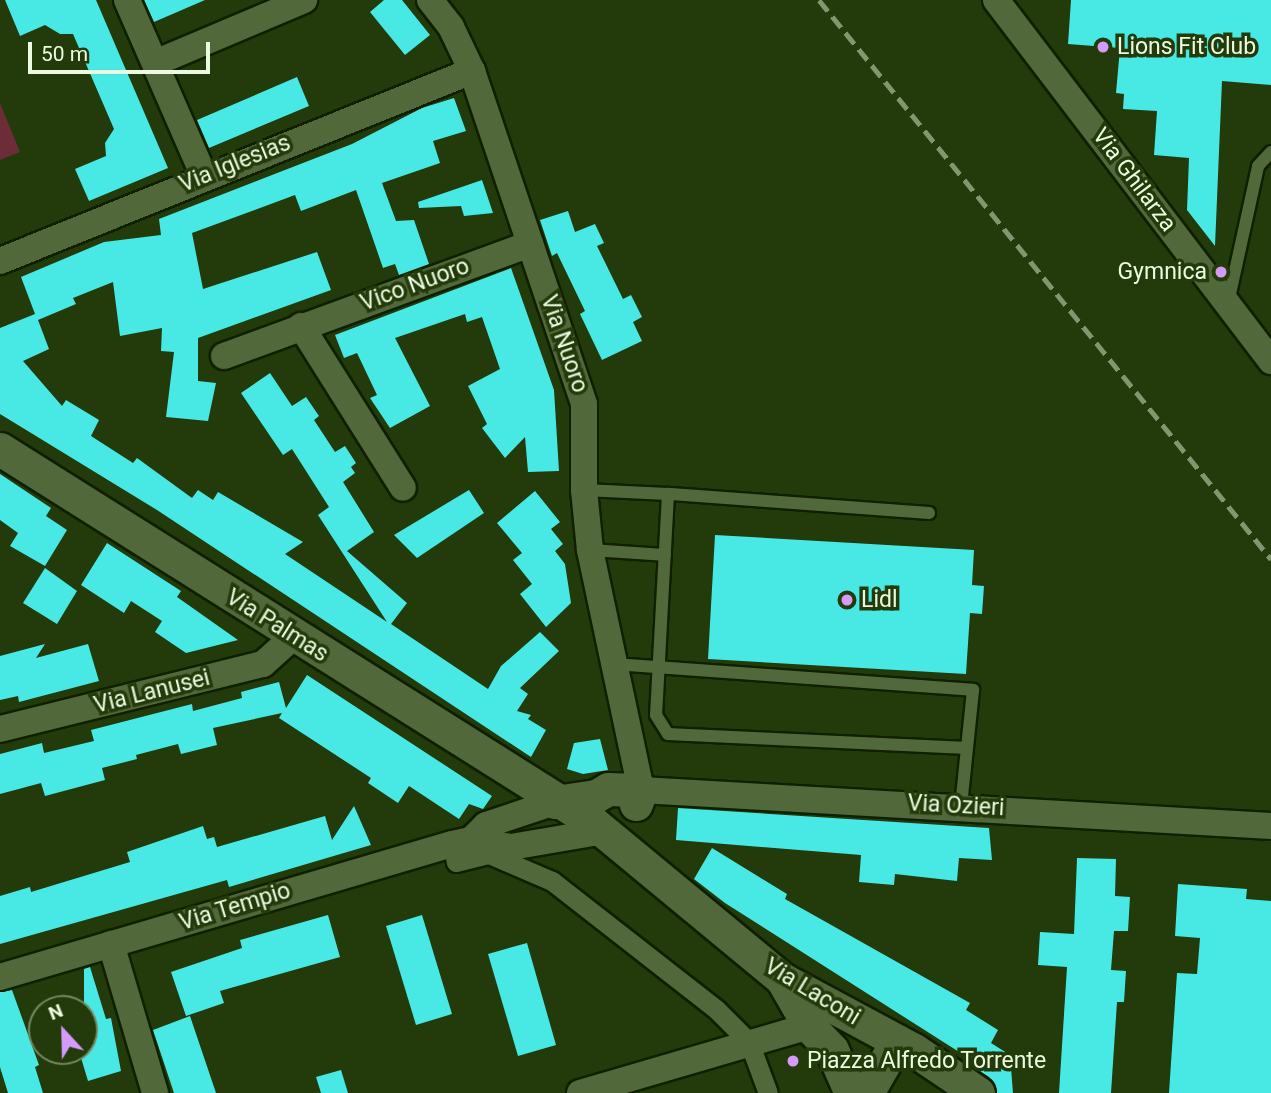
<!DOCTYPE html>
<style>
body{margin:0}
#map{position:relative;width:1271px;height:1093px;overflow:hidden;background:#233a0a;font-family:Roboto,sans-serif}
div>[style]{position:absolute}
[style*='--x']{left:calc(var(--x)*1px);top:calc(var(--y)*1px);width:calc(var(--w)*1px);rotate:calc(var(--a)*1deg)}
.green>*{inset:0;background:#6c2c38}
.building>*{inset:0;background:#48e9e4}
.roads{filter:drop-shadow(2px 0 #0f1f00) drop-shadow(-2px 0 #0f1f00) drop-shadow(0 2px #0f1f00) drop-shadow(0 -2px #0f1f00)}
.service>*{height:12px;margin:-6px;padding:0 6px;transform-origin:6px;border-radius:6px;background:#51693a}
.pedestrian>*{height:19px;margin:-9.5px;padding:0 9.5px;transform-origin:9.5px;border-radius:9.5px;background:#51693a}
.minor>*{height:26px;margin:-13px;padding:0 13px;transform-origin:13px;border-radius:13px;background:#51693a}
.tertiary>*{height:33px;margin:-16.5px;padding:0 16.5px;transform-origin:16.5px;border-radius:16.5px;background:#51693a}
.rail>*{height:5px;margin-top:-2.5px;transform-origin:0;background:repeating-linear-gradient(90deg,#829670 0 14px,transparent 0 21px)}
.dots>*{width:19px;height:19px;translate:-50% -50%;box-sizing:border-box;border:4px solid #233a0a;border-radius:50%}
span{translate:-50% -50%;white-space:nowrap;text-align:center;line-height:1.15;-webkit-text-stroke:7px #233a0a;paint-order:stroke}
.poi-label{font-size:23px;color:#ebfae0}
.left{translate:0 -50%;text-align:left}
.right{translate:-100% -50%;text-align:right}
.street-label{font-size:23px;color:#ebfae0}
.north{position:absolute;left:28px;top:995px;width:70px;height:70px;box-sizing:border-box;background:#233a0a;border:2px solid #738760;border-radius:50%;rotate:338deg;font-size:19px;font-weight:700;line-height:28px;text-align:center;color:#ebfae0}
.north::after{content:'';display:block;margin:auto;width:24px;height:32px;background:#d59bfa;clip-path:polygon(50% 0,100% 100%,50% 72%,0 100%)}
.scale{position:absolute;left:28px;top:42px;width:182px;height:32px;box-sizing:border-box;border:4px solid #ebfae0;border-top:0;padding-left:9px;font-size:21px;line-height:24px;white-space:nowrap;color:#ebfae0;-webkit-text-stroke:5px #233a0a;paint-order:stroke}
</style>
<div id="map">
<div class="green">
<div style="clip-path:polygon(0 103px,20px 152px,0 160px)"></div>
</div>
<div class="building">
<div style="clip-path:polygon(5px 0,96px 0,168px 168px,89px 201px,75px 169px,106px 156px,105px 143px,114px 129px,73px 34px,60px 34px,45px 25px,20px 36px)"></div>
<div style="clip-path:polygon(144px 0,205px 0,154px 22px)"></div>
<div style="clip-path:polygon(384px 0,402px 0,430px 35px,405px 55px,370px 12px)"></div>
<div style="clip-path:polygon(1071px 0,1271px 0,1271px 85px,1222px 81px,1215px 246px,1187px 210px,1189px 158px,1154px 155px,1157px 111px,1123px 109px,1124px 94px,1116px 93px,1120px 48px,1068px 44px)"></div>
<div style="clip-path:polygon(297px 77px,309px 106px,209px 148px,197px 120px)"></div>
<div style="clip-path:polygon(454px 98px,466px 131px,433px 141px,440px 163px,382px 183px,396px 221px,414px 220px,429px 264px,399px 275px,395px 264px,383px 268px,356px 190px,301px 211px,295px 195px,192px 233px,203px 289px,317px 252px,331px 290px,198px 338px,198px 381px,216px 383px,208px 421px,166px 417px,174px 352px,161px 351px,162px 328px,120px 336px,113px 282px,73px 298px,76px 304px,38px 320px,49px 349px,23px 361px,62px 406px,66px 400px,99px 420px,91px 436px,133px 463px,137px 458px,192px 498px,198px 490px,213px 500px,218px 492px,303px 542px,285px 554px,387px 622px,318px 515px,329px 507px,292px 449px,283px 455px,241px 393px,270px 373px,292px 406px,306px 397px,319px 416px,314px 420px,335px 452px,345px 446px,356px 463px,351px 467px,355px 473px,343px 482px,374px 532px,347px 551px,407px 603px,391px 624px,488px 689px,501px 666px,540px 632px,559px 651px,520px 688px,528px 694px,517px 711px,531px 715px,528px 719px,546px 730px,531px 757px,157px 510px,0 414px,0 328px,35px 314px,21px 277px,104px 242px,161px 235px,159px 219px,352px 144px,422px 108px)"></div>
<div style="clip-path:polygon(482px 180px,493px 213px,464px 216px,461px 206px,419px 208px,418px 202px)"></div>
<div style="clip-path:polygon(568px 211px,575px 232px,595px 224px,604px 243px,597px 246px,623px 299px,631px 295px,642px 317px,633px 322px,642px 341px,602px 360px,580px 314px,585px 311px,557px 253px,552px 256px,540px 220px)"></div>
<div style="clip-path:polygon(511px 268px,554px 390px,559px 471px,528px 472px,525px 437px,505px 458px,482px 428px,487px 424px,468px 386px,500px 369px,482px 317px,467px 322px,465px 314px,395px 338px,430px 406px,390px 428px,370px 398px,377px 395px,357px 353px,344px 358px,335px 335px)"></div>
<div style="clip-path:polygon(0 474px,51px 508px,46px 516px,67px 530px,45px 566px,10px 546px,18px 533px,0 520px)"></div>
<div style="clip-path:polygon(469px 490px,484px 513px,417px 558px,394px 535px)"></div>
<div style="clip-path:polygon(535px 491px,560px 522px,551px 529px,563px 544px,555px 551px,565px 564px,571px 603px,546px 627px,520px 594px,532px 584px,513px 560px,522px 553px,497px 523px)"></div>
<div style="clip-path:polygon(715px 535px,974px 550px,972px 585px,984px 586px,982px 614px,970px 613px,966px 674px,708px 659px)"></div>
<div style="clip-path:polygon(107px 543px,181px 591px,177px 597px,238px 640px,186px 653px,155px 632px,162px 621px,131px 601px,124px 613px,81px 585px)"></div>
<div style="clip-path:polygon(45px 568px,77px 591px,57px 624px,23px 603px)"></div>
<div style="clip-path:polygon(45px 644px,36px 658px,88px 644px,99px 681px,19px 702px,18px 696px,0 700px,0 656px)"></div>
<div style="clip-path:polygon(307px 675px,492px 796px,483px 809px,469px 804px,459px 819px,409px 786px,398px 803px,368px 783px,371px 778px,279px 718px,282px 713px,213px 728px,217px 745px,181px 754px,178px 744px,136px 755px,137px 759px,102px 768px,105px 780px,45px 796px,41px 783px,0 794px,0 754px,42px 743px,44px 753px,94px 741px,91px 730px,192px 704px,193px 711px,242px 698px,241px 692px,279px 682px,286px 708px)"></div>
<div style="clip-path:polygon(600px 739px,608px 770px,583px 774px,567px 769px,574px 743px)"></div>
<div style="clip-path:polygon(354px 806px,371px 845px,229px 887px,227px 880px,0 944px,0 896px,30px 887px,31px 892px,130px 862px,127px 852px,203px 826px,207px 839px,214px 837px,217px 847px,325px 816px,332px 840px)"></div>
<div style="clip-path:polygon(678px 808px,989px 828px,992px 860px,959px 858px,957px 881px,895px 874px,894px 885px,859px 882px,861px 855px,676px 840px)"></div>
<div style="clip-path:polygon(712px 848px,787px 894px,785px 899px,970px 1003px,966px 1010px,998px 1030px,991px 1043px,1010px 1055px,1013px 1093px,997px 1093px,989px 1077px,975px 1068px,978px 1064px,725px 903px,694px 879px)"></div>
<div style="clip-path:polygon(1077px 858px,1116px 859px,1115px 896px,1130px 897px,1128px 931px,1114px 931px,1111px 970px,1126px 971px,1124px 1002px,1117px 1002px,1111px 1093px,1059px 1093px,1067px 967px,1038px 965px,1040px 932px,1074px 934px)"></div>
<div style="clip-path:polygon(1178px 884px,1247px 889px,1246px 899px,1271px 901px,1271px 1093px,1169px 1093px,1177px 973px,1197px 974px,1200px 938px,1175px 936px)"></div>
<div style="clip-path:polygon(328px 915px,340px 957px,220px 991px,224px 1003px,186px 1016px,171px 972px,242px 948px,240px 940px)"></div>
<div style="clip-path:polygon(422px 915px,452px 1014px,416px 1025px,386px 926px)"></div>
<div style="clip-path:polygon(527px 943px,556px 1045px,518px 1056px,488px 954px)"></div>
<div style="clip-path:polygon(90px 967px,106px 1019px,111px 1018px,121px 1071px,88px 1081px,79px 1051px,84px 1051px,84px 969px)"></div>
<div style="clip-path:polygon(12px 990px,39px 1065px,35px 1067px,43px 1093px,8px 1093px,0 1067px,0 992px)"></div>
<div style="clip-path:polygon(190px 1016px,216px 1093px,174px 1093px,153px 1030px)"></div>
<div style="clip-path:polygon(341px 1070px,348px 1093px,321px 1093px,316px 1077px)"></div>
</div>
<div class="roads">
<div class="service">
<div style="--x:1228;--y:303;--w:140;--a:-77.6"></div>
<div style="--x:1258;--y:166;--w:19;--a:-47"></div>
<div style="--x:584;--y:490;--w:84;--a:2.7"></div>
<div style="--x:929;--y:513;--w:262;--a:-175.8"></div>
<div style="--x:668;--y:494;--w:221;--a:93.1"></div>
<div style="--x:656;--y:715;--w:22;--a:58"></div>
<div style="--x:668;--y:734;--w:299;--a:2.7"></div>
<div style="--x:590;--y:550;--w:75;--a:3.8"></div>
<div style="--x:613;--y:664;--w:361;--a:4.1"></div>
<div style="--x:973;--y:690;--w:117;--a:95.9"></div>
</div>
<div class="pedestrian">
<div style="--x:453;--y:844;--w:18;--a:81"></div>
<div style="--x:456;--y:862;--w:34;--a:-14"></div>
<div style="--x:489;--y:854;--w:69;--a:23.2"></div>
<div style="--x:552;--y:881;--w:208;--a:38"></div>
<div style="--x:716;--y:1009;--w:47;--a:45"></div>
<div style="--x:749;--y:1042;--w:54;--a:69.6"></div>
</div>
<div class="minor">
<div style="--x:127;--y:0;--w:192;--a:66.4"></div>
<div style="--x:430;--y:0;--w:34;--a:52"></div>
<div style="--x:451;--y:27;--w:49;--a:64.5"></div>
<div style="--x:472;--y:71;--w:351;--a:71.4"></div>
<div style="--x:584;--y:404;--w:86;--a:90"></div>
<div style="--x:584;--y:490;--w:60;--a:84.3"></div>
<div style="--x:590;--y:550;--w:245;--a:78"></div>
<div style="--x:641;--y:790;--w:631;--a:3.27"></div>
<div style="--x:996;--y:0;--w:454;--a:52.7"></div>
<div style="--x:155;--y:63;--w:162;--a:-22.9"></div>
<div style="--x:0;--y:261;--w:509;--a:-21.93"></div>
<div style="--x:301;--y:326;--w:191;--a:57.8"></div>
<div style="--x:224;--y:356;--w:326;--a:-20.1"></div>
<div style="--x:0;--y:729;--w:271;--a:-13.9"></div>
<div style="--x:263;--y:664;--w:42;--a:-42.1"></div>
<div style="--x:471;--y:840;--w:21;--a:-45"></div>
<div style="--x:486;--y:825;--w:73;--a:-18.4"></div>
<div style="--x:111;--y:944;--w:155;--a:73.5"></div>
<div style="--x:0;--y:977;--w:472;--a:-16.4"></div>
<div style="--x:453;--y:844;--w:18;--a:-13"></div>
<div style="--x:471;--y:840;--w:41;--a:9.9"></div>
<div style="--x:511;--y:847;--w:89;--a:-9.7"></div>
<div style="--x:580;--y:1093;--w:239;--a:-16.3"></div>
</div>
<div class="tertiary">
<div style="--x:0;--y:449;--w:698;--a:32.19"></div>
<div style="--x:591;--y:821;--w:248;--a:39.6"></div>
<div style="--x:782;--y:979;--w:150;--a:28.3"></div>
<div style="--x:914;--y:1050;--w:77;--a:33.9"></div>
<div style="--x:555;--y:802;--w:41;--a:-8.3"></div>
<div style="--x:596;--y:796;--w:14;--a:-30"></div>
<div style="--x:608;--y:789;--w:33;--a:2"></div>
<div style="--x:641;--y:790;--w:15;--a:110"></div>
<div style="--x:782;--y:979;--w:54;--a:60.1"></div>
<div style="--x:809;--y:1026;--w:33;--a:46"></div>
<div style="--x:832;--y:1050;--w:47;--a:66.2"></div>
<div style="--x:867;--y:1093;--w:60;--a:-60"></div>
</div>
</div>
<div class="rail">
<div style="--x:819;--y:0;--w:719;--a:51.04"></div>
</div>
<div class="dots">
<div style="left:1103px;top:47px;background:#d59bfa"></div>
<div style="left:1221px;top:272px;background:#d59bfa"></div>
<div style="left:847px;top:600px;background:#d59bfa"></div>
<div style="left:793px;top:1061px;background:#d59bfa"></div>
</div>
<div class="poi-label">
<span class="left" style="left:1117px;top:47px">Lions Fit Club</span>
<span class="right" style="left:1207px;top:272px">Gymnica</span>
<span class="left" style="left:861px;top:600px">Lidl</span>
<span class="left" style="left:807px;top:1061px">Piazza Alfredo Torrente</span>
</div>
<div class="street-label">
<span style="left:235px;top:164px;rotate:-22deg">Via Iglesias</span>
<span style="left:1134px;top:180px;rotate:53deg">Via Ghilarza</span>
<span style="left:415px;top:285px;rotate:-20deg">Vico Nuoro</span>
<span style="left:564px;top:344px;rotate:71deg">Via Nuoro</span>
<span style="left:277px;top:626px;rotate:32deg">Via Palmas</span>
<span style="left:152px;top:692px;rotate:-14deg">Via Lanusei</span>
<span style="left:956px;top:806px;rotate:3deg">Via Ozieri</span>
<span style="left:235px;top:907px;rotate:-17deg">Via Tempio</span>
<span style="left:812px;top:992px;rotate:31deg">Via Laconi</span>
</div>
<div class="north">N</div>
<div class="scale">50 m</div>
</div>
